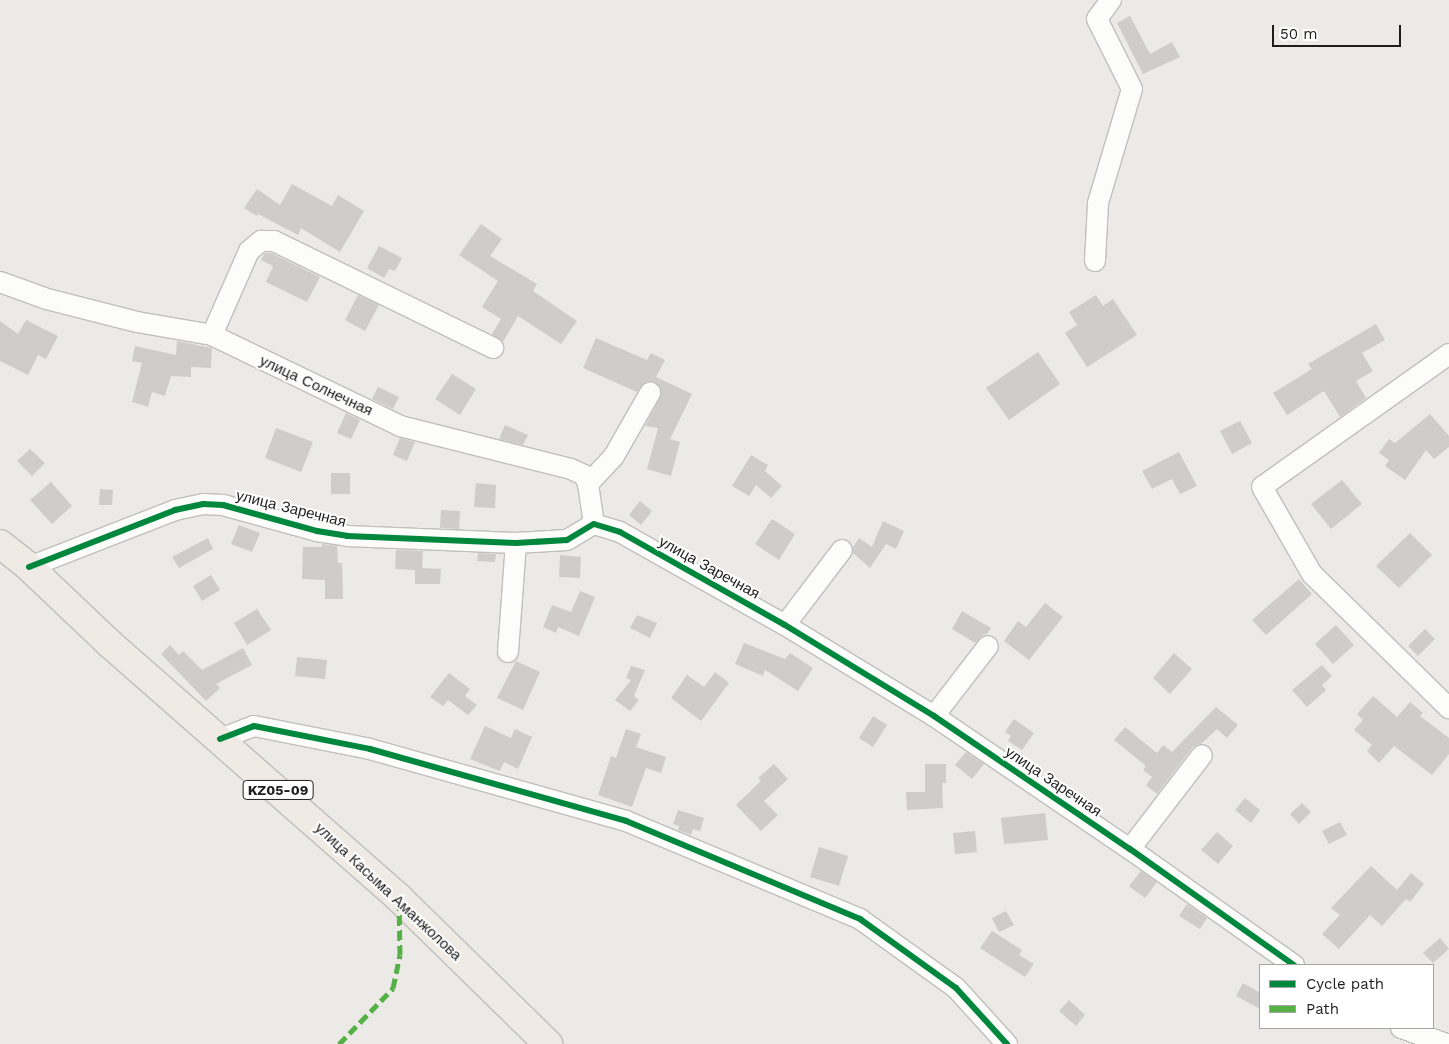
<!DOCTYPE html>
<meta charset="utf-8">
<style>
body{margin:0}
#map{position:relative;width:1449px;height:1044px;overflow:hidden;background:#eceae7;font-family:"Work Sans",sans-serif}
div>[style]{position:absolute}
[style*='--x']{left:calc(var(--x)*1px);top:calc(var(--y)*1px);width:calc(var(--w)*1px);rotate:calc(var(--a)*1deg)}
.building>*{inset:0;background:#cfccca}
.roads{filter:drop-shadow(1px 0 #bfbfbd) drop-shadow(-1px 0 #bfbfbd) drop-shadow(0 1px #bfbfbd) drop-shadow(0 -1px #bfbfbd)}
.street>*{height:20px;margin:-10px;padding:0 10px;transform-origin:10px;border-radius:10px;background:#fcfcfb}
.primary>*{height:28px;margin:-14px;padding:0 14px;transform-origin:14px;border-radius:14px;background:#f0eae5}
.quiet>*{height:5px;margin-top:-2.5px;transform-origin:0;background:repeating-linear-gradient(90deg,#55b145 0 10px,transparent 0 15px)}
.cycleway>*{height:6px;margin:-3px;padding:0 3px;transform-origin:3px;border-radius:3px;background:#00873e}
span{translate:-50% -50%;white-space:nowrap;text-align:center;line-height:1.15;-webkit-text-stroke:4px #fff;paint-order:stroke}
.shield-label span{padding:1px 4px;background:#fff;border:1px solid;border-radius:4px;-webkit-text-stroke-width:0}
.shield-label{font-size:14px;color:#1e1e1e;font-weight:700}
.street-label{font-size:15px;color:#1e1e1e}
.legend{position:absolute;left:1259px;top:964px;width:175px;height:65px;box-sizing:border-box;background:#fff;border:1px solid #a5a5a5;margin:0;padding:6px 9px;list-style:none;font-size:15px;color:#1e1e1e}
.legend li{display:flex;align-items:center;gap:10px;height:25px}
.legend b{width:25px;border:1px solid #a5a5a5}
.scale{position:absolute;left:1272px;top:25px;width:129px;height:22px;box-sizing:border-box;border:2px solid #1e1e1e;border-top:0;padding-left:6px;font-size:15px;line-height:18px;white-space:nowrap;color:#1e1e1e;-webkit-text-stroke:4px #fff;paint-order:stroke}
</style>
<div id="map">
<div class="building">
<div style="clip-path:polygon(1130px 16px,1150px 54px,1172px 42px,1180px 57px,1143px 74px,1117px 23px)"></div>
<div style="clip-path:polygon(292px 184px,332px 206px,338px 195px,364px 211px,340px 252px,301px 228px,298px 235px,258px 214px,257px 216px,244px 208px,257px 189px,280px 205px)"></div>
<div style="clip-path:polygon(481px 224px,502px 239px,490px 256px,537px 284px,533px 291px,577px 321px,561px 344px,518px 316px,503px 342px,492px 334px,501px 319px,482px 307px,498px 281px,459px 255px)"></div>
<div style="clip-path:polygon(379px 246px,402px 258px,395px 271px,389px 269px,384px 278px,367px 268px)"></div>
<div style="clip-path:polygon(265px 253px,271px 253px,320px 277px,307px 302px,266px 282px,273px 266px,261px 260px)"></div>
<div style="clip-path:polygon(358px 295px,379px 305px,365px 331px,345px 320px)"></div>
<div style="clip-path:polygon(1096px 295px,1103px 306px,1113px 299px,1137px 335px,1087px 367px,1065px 333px,1077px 325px,1069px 312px)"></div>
<div style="clip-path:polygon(26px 320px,58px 336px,46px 359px,38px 355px,28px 375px,0 361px,0 321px,18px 334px)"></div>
<div style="clip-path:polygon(1376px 324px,1385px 340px,1362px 353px,1373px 371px,1356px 381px,1366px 398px,1340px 417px,1324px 391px,1287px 415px,1273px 393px,1312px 369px,1308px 364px)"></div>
<div style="clip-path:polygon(596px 338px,647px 360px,651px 353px,665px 360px,656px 377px,692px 394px,670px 439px,680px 442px,671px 476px,647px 469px,658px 428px,645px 426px,660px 398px,660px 387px,655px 382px,649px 381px,644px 383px,637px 392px,583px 368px)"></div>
<div style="clip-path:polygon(177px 341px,212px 348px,211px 368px,191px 367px,191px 377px,171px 376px,165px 396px,152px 392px,148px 407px,132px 402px,142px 363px,132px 361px,135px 346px,176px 355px)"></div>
<div style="clip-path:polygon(1038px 352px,1060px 384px,1009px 420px,986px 388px)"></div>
<div style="clip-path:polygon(452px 374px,476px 389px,460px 415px,435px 399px)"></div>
<div style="clip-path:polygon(378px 387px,399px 397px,393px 409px,372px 399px)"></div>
<div style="clip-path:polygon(346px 413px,360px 420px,351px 439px,337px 433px)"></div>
<div style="clip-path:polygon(1430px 414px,1449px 436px,1449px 447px,1434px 459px,1426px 450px,1405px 480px,1385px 466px,1389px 460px,1379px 453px,1389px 439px,1395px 443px)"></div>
<div style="clip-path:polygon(1240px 421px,1252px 443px,1232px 454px,1220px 431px)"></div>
<div style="clip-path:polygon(505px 425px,528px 435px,523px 445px,499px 439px)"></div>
<div style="clip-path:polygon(276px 428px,313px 442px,301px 472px,265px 458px)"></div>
<div style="clip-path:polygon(400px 438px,415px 442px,407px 461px,393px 455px)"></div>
<div style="clip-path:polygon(30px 449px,45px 463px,32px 476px,17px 461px)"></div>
<div style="clip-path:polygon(1179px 452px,1197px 486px,1180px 494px,1172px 479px,1152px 489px,1142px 471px)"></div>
<div style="clip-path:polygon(751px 455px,768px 465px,765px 471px,782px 486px,771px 498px,756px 485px,749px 496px,732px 486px)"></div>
<div style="clip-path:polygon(331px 473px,350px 473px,350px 494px,331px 494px)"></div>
<div style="clip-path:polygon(1342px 480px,1362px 504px,1331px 529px,1311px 504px)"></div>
<div style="clip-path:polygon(51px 482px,72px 506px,52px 524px,30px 500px)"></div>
<div style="clip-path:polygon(476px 483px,496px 485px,495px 508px,474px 507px)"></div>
<div style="clip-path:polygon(100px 489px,113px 490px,112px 505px,99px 505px)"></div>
<div style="clip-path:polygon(640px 501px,652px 511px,641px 525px,629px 515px)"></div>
<div style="clip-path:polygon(441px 510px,460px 511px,459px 529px,440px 528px)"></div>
<div style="clip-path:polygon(772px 519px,795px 534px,779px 560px,755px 544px)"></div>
<div style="clip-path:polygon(883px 521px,904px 531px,896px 549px,886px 544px,870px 568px,853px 553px,853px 547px,859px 538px,872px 547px)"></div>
<div style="clip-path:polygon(239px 525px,260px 533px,252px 552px,231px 544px)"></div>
<div style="clip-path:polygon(1410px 533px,1432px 555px,1399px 588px,1376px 566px)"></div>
<div style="clip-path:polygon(208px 538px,213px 549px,179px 568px,172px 557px)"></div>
<div style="clip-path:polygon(322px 544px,337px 546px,338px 563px,342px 563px,343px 599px,325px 599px,325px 580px,302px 579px,303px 547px,322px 547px)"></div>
<div style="clip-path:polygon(396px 550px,423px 551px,422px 568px,441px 569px,440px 584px,415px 584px,415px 570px,395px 569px)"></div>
<div style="clip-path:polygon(478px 553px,496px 554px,495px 562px,477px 561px)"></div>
<div style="clip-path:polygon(560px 555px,581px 557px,580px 578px,559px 577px)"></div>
<div style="clip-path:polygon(211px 575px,220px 590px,202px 601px,193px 586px)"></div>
<div style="clip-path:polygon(1299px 579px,1312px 594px,1266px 635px,1252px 620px)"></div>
<div style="clip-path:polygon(580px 591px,595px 597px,579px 636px,558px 627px,556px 633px,543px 627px,552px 605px,571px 612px)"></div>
<div style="clip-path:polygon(1045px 603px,1063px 617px,1029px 660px,1004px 641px,1018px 621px,1026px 627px)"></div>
<div style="clip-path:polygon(257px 609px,271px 630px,247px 645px,234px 623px)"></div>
<div style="clip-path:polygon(962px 611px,991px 628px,987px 634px,983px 635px,975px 643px,952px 629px)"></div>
<div style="clip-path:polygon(637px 615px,657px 623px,650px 638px,630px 628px)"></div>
<div style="clip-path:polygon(1336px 625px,1354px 645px,1333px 664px,1315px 644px)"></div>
<div style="clip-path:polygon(1425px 629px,1435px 639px,1418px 656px,1408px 646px)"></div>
<div style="clip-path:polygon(744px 643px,785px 659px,790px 653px,813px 668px,798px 691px,765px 670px,763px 676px,735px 664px)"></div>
<div style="clip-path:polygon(170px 645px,179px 655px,183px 651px,202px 670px,243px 648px,252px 665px,216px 684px,220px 688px,206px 701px,161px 654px)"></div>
<div style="clip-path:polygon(1174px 653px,1192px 669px,1170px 694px,1153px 678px)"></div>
<div style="clip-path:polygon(297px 657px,327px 660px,325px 679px,295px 676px)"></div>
<div style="clip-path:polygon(516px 661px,540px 672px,523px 710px,497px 698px)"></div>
<div style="clip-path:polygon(1322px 665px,1332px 676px,1322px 685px,1326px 690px,1307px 707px,1292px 690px)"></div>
<div style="clip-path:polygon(631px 666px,645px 670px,634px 696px,639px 700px,630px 711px,615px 700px,631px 680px,626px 678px)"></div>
<div style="clip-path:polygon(715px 672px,729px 683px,701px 721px,671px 698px,687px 675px,704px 687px)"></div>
<div style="clip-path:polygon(449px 673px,470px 689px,465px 696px,477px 705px,468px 715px,448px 700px,443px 706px,430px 697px)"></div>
<div style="clip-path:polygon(1373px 696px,1397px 717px,1410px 702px,1423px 713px,1420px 716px,1449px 738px,1449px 754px,1432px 775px,1394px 746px,1379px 763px,1367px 751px,1372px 745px,1354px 730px,1363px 720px,1357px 714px)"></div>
<div style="clip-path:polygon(1216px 707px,1238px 725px,1227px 738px,1217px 729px,1202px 743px,1193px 747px,1157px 794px,1146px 785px,1152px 777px,1143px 770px,1146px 766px,1114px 740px,1125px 727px,1157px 753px,1163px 745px,1172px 752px)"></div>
<div style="clip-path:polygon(873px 716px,887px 725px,873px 747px,859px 738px)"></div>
<div style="clip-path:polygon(1014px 719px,1034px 733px,1022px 750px,1008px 741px,1011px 736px,1005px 732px)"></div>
<div style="clip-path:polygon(485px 726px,511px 738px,515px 729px,532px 737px,518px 769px,504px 762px,500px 771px,470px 759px)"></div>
<div style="clip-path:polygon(626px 729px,641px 734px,636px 747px,666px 757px,661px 773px,646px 768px,632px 807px,598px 795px,611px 756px,616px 758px)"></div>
<div style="clip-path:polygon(966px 752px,984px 764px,972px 779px,955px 765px)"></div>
<div style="clip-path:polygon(774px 764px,788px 779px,764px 801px,778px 815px,761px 831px,736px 805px,761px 781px,758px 778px)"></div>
<div style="clip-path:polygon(925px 764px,946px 764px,946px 783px,942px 783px,943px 808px,907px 810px,906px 792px,925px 792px)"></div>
<div style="clip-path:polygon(1245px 798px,1260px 810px,1251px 823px,1235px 810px)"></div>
<div style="clip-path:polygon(1302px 803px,1311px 812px,1299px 824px,1290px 814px)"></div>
<div style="clip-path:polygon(678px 810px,704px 818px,700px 831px,693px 829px,691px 835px,678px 830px,679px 826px,673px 824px)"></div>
<div style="clip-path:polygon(1045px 813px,1048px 840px,1004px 844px,1001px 818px)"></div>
<div style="clip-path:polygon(1340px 822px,1347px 835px,1329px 844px,1322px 831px)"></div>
<div style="clip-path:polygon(975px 831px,977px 852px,955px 854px,953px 833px)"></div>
<div style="clip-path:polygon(1217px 832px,1233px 846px,1218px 864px,1201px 850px)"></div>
<div style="clip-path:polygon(819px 847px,848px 856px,839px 886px,810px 877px)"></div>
<div style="clip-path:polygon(1371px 866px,1397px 890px,1411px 873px,1424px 884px,1410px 902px,1406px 899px,1382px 926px,1370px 915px,1339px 949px,1322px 934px,1340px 915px,1331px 908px)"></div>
<div style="clip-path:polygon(1141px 871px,1157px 882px,1145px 898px,1129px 886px)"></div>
<div style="clip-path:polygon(1187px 904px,1207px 918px,1200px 929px,1179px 916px)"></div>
<div style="clip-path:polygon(1006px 911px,1014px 925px,999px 932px,992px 918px)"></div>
<div style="clip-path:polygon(992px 931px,1022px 950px,1019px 955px,1034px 964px,1025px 977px,980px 948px)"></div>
<div style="clip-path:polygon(1440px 938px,1449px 949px,1433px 963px,1423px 953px)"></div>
<div style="clip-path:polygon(1243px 983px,1260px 993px,1260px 1009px,1236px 996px)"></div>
<div style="clip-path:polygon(1069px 1000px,1085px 1015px,1076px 1026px,1059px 1011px)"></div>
</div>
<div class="roads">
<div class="street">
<div style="--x:1095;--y:261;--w:58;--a:-87"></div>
<div style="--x:1098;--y:203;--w:119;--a:-73.4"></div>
<div style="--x:1132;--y:89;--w:78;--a:-116.6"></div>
<div style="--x:1097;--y:19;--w:24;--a:-54"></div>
<div style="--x:0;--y:282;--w:50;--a:19.9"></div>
<div style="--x:47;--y:299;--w:93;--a:14.3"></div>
<div style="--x:137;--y:322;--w:76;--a:9.8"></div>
<div style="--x:212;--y:335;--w:209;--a:25.8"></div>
<div style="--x:400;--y:426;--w:176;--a:14.1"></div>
<div style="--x:571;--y:469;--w:14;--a:25"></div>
<div style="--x:584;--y:475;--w:10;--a:66"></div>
<div style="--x:588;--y:484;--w:40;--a:81.5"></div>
<div style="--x:212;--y:335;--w:92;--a:-66.2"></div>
<div style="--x:249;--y:251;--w:16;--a:-40"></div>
<div style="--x:261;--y:241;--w:13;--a:0"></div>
<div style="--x:274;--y:241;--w:244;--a:26"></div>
<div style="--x:1449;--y:354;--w:229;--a:144.6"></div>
<div style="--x:1262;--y:487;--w:100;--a:60.1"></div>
<div style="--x:1312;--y:574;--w:192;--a:44.4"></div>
<div style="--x:588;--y:484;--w:38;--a:-47"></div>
<div style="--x:614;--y:456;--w:73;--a:-60.3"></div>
<div style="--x:29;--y:567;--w:157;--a:-21.3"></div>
<div style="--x:175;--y:510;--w:29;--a:-12"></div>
<div style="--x:203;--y:504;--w:20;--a:3"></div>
<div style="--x:223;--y:505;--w:98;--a:15.5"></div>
<div style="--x:317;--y:531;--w:30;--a:9"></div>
<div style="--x:347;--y:536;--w:169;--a:2.4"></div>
<div style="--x:516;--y:543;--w:51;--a:-3.4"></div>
<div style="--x:567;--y:540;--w:31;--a:-31"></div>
<div style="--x:594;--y:524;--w:27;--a:17"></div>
<div style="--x:620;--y:532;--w:189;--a:29.4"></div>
<div style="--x:785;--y:625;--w:175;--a:31.4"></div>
<div style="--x:934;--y:716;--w:237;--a:34.2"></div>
<div style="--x:1130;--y:849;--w:201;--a:35.3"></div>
<div style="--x:785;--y:625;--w:94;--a:-52.8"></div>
<div style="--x:508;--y:652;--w:109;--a:-85.8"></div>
<div style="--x:934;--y:716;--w:88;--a:-52.4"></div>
<div style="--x:220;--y:739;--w:36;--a:-21"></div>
<div style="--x:254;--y:726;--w:118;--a:11.2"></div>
<div style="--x:370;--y:749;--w:266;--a:15.7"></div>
<div style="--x:626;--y:821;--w:254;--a:22.7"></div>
<div style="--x:860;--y:919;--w:118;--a:35.7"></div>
<div style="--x:956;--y:988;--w:76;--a:47.7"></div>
<div style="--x:1130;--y:849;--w:118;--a:-52.5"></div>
<div style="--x:1401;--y:1028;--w:49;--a:19.2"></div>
</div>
<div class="primary">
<div style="--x:0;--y:544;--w:37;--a:38"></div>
<div style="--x:29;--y:567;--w:110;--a:43.5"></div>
<div style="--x:109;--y:643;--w:386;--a:41.3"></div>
<div style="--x:399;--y:898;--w:209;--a:44.4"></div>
</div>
</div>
<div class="quiet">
<div style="--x:339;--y:1044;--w:78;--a:-46"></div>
<div style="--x:393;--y:988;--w:34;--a:-78"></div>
<div style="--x:400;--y:955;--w:57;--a:-91"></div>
</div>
<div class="cycleway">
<div style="--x:29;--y:567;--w:157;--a:-21.3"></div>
<div style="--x:175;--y:510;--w:29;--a:-12"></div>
<div style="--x:203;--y:504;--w:20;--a:3"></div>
<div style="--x:223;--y:505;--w:98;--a:15.5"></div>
<div style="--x:317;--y:531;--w:30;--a:9"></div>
<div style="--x:347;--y:536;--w:169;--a:2.4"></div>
<div style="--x:516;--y:543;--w:51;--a:-3.4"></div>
<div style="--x:567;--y:540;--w:31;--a:-31"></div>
<div style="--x:594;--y:524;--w:27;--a:17"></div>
<div style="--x:620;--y:532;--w:189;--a:29.4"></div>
<div style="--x:785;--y:625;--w:175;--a:31.4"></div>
<div style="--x:934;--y:716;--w:237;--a:34.2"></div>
<div style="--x:1130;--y:849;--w:201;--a:35.3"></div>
<div style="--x:220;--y:739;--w:36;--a:-21"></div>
<div style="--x:254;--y:726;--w:118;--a:11.2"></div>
<div style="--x:370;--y:749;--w:266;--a:15.7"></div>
<div style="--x:626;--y:821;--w:254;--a:22.7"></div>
<div style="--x:860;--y:919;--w:118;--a:35.7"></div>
<div style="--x:956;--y:988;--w:76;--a:47.7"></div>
</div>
<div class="shield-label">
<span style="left:278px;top:790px">KZ05-09</span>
</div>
<div class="street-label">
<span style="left:316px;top:386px;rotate:25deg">улица Солнечная</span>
<span style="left:291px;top:509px;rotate:14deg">улица Заречная</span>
<span style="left:709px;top:568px;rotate:29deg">улица Заречная</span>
<span style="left:1053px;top:782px;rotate:34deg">улица Заречная</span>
<span style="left:388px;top:892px;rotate:43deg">улица Касыма Аманжолова</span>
</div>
<ul class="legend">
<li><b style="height:6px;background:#00873e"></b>Cycle path</li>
<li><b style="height:6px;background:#55b145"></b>Path</li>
</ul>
<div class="scale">50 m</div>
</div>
